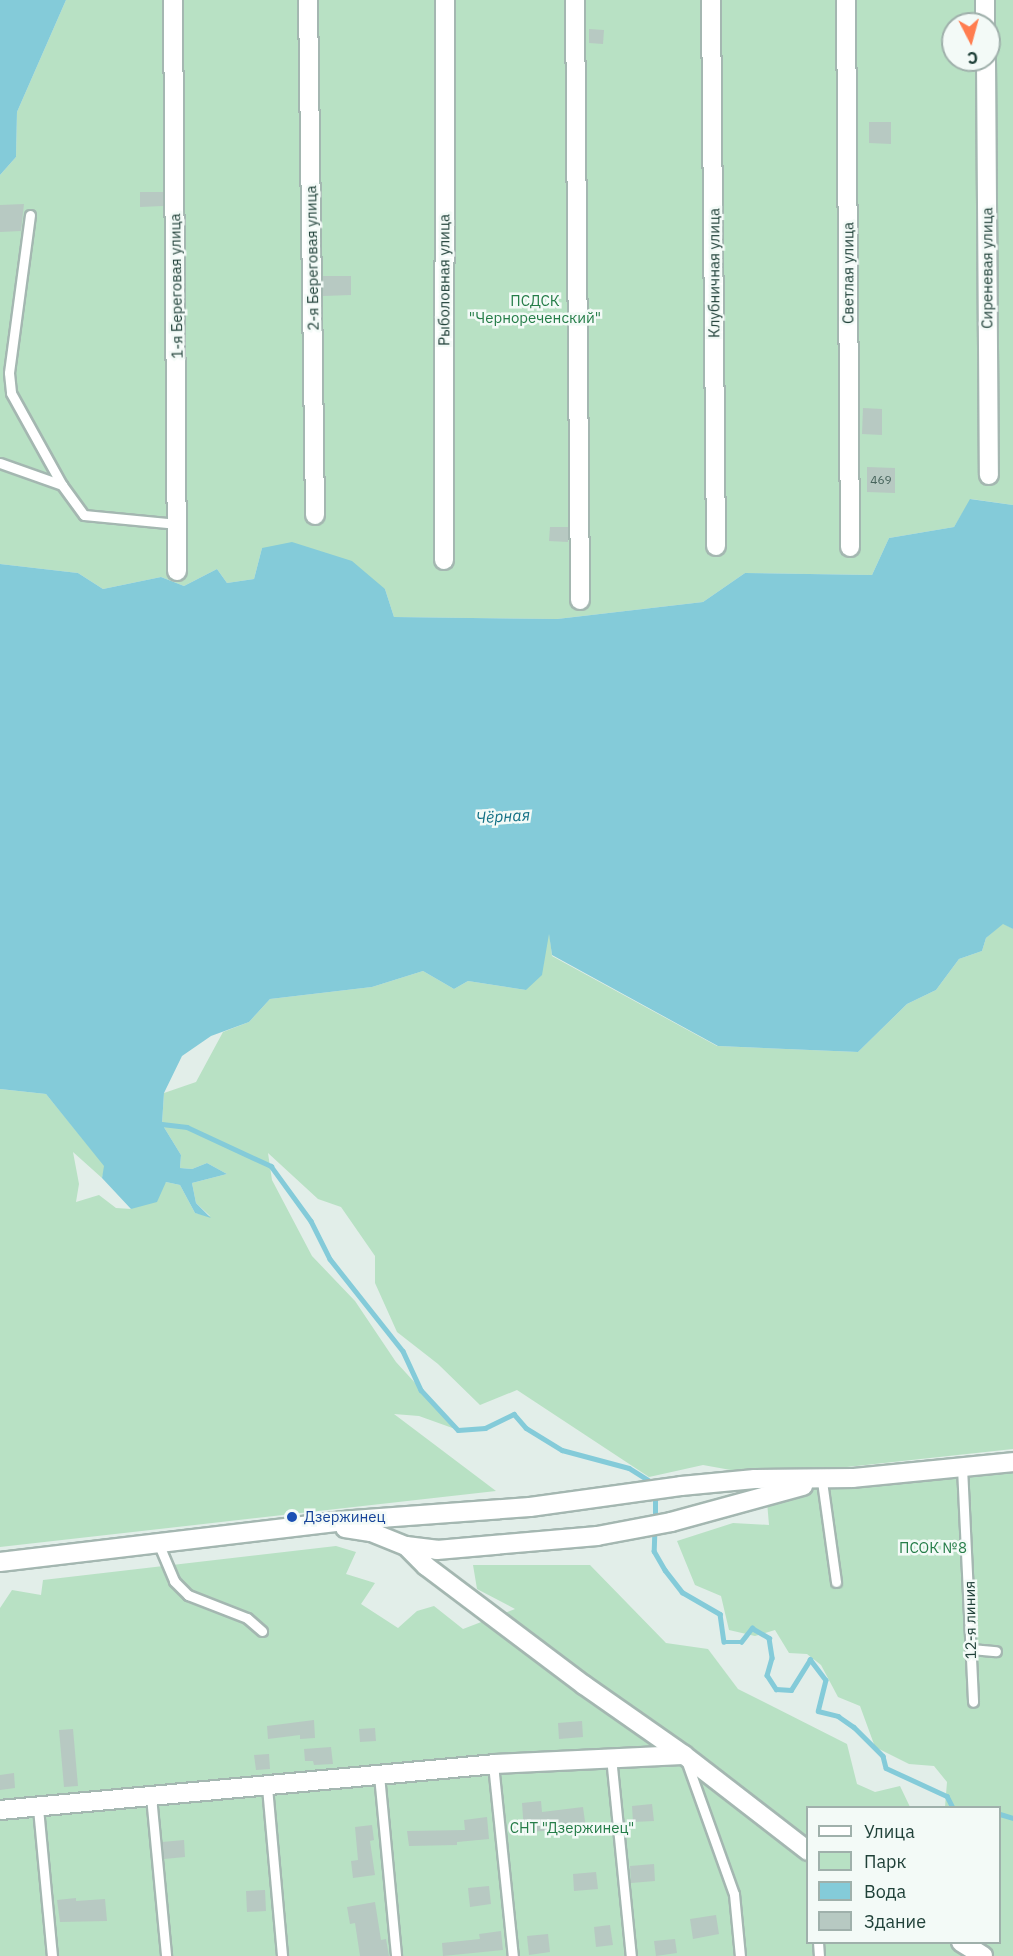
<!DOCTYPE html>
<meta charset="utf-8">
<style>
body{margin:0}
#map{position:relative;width:1013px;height:1956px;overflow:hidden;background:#e2eee9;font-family:"IBM Plex Sans",sans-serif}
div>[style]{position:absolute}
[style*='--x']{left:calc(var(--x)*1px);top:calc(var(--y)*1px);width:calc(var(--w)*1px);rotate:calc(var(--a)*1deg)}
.green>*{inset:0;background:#b8e1c4}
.water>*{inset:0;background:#84cbd9}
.stream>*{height:4.5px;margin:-2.25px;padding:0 2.25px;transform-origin:2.25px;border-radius:2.25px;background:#84cbd9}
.building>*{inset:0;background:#b7c9c2}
.roads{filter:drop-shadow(2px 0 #a4b7b1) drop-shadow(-2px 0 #a4b7b1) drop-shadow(0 2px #a4b7b1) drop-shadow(0 -2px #a4b7b1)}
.lane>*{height:9px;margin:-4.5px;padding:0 4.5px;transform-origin:4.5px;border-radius:4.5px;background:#fff}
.street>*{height:18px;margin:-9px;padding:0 9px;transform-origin:9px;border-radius:9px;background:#fff}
.dots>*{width:16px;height:16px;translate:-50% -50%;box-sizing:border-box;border:3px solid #f3faf7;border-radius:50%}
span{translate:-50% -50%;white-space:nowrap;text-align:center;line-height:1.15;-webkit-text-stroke:5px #f3faf7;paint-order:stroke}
.number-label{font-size:12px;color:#46635b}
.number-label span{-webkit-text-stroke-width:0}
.street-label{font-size:15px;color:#204139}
.park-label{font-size:15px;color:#257d48}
.transit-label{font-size:15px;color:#164399}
.left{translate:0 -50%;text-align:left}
.water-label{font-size:16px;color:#127085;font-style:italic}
.legend{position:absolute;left:806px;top:1806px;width:195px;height:138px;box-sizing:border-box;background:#f3faf7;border:2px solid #9fb0ab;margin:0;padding:8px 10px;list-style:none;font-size:18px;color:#204139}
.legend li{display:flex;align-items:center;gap:12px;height:30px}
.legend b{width:30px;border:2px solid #9fb0ab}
.north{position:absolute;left:941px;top:12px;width:60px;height:60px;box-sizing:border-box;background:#f3faf7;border:2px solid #9fb0ab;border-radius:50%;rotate:174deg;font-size:16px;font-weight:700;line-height:24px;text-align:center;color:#204139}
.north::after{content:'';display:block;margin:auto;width:21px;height:27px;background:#ff7d4f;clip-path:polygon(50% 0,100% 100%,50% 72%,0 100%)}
</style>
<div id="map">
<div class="green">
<div style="clip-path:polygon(evenodd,66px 0,1013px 0,1013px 505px,971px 499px,954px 527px,889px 538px,872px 575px,745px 573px,703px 602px,557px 619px,394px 617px,385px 589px,262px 548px,254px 579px,227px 583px,217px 569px,184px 586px,161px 577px,103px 589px,78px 573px,0 564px,0 175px,16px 157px,17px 112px,66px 0,953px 24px,989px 24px,989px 60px,953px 60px,953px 24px)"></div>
<div style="clip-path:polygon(1003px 923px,1013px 929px,1013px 1449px,764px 1476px,703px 1465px,649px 1477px,517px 1390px,480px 1405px,438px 1364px,397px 1332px,375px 1283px,375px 1256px,341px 1207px,318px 1199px,268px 1153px,272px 1180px,312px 1256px,355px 1301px,396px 1362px,458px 1430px,419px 1416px,394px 1414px,496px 1491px,0 1547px,0 1089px,46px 1094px,105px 1166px,102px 1178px,73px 1152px,79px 1184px,76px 1202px,99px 1195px,116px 1208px,131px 1209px,166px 1182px,180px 1185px,195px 1213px,210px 1216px,196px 1203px,192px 1183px,227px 1174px,207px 1163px,192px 1169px,180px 1168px,181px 1155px,162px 1124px,164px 1093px,196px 1082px,223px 1032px,249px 1022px,270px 999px,372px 987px,423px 971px,454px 989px,468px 981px,526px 990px,549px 930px,552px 956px,717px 1046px,858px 1052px,907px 1004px,936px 990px,959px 959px,982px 951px,986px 938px)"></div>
<div style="clip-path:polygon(1013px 1462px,1013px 1956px,0 1956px,0 1608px,12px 1590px,41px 1595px,43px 1580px,336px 1546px,356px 1552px,346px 1574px,375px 1583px,361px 1604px,398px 1628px,417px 1611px,434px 1606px,463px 1629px,515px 1609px,477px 1589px,473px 1565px,590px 1565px,666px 1643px,708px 1649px,738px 1689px,847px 1744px,857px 1784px,875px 1792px,900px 1786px,910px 1807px,808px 1808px,808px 1942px,1000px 1942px,1000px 1808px,945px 1807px,947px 1782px,934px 1766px,909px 1764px,875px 1747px,860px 1706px,838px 1697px,821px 1665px,807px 1654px,789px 1653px,775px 1630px,755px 1636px,729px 1630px,721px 1596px,695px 1585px,677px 1541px,733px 1523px,769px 1525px,766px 1490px)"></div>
</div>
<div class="water">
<div style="clip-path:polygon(0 0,66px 0,17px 112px,16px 157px,0 175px)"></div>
<div style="clip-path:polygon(970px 499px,1013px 505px,1013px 929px,1003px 924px,986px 938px,982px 951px,959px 959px,936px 990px,907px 1004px,858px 1052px,718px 1046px,552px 955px,549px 934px,542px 975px,526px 990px,468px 981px,454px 989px,423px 971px,372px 987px,270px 999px,249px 1022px,211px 1036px,182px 1056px,164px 1093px,162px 1124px,181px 1155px,180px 1168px,192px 1169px,207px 1163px,227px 1174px,192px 1183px,196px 1203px,211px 1218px,195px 1213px,180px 1185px,166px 1182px,157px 1202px,131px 1209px,102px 1178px,104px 1166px,46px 1094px,0 1089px,0 564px,78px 573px,103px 589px,161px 577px,184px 586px,217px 569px,227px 583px,254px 579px,262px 548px,292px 542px,352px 561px,385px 589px,394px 617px,557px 619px,703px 602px,745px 573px,872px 575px,889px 538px,954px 527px)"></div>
</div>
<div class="stream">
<div style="--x:162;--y:1124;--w:25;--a:7"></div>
<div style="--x:187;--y:1127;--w:93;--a:24.9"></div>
<div style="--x:271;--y:1166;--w:68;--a:54"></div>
<div style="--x:311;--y:1221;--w:42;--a:63.4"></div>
<div style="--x:330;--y:1259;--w:117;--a:51.6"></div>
<div style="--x:403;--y:1351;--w:43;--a:65.2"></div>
<div style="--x:421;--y:1390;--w:54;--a:47.2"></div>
<div style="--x:458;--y:1430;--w:27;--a:-4"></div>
<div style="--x:485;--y:1428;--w:32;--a:-26"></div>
<div style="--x:514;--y:1414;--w:18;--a:49"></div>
<div style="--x:526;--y:1428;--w:42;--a:31.4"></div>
<div style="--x:562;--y:1450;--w:69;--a:15"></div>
<div style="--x:629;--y:1468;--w:31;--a:32"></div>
<div style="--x:655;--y:1520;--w:25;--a:-90"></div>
<div style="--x:655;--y:1528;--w:23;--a:92"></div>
<div style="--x:654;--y:1551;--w:22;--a:60"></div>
<div style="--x:665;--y:1570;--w:28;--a:52"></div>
<div style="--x:682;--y:1592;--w:44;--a:30.1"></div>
<div style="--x:720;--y:1614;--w:28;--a:82"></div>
<div style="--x:724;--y:1642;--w:17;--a:0"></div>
<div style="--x:741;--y:1642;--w:18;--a:-52"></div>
<div style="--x:752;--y:1628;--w:20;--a:30"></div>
<div style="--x:769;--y:1638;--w:20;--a:81"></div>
<div style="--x:772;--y:1658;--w:18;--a:106"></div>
<div style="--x:767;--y:1675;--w:17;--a:57"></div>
<div style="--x:776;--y:1689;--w:15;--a:4"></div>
<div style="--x:791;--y:1690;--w:36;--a:-58"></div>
<div style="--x:810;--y:1659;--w:26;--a:53"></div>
<div style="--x:826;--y:1680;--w:32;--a:104"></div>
<div style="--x:818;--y:1711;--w:21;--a:14"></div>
<div style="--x:838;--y:1716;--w:19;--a:35"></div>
<div style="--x:854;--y:1727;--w:41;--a:45"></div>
<div style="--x:883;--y:1756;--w:12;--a:76"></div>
<div style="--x:886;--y:1768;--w:67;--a:24.7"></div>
<div style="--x:947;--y:1796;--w:13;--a:63"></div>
<div style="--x:1000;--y:1814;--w:14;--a:17"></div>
</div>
<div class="building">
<div style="clip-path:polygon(589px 29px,604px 30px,603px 44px,589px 43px)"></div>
<div style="clip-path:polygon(869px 122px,891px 122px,891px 144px,869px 143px)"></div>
<div style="clip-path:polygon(140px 192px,163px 192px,163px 206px,140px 207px)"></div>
<div style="clip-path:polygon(24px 204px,21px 231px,0 232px,0 205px)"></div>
<div style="clip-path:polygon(323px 276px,351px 276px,351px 295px,323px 296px)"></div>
<div style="clip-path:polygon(863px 408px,882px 409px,882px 435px,862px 434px)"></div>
<div style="clip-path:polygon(867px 467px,895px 468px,895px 493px,867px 492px)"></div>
<div style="clip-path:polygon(550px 527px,568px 527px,568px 542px,549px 541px)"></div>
<div style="clip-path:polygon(314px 1720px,315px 1738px,300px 1739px,300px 1735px,268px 1739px,267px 1726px)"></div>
<div style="clip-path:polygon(582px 1721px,583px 1737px,559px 1739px,558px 1723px)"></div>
<div style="clip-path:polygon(375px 1728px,376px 1741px,360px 1742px,359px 1729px)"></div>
<div style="clip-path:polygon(73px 1729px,78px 1786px,64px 1787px,59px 1730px)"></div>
<div style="clip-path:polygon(331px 1747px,333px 1764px,314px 1765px,313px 1761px,305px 1761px,304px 1749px)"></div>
<div style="clip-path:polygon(269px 1754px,270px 1769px,256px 1770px,254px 1755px)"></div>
<div style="clip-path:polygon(14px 1773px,15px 1788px,0 1790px,0 1775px)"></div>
<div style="clip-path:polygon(541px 1801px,542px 1812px,583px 1807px,586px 1829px,524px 1832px,522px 1803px)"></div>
<div style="clip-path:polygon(652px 1804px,654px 1821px,633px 1822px,632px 1806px)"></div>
<div style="clip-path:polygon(487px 1817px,489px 1839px,457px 1842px,457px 1845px,409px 1846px,407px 1831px,465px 1830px,464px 1820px)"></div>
<div style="clip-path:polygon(372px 1825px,374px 1840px,370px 1841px,375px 1875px,353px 1878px,351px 1861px,358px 1860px,355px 1827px)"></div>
<div style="clip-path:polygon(184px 1840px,185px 1857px,164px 1859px,162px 1842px)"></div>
<div style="clip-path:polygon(654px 1864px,655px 1881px,631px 1883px,630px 1866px)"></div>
<div style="clip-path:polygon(596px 1872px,598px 1889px,574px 1891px,573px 1874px)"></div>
<div style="clip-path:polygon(489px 1886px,491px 1904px,470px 1907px,468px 1888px)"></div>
<div style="clip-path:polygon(265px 1890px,266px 1911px,247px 1912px,246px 1891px)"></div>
<div style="clip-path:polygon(76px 1898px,76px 1901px,105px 1899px,107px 1921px,60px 1922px,57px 1900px)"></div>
<div style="clip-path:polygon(375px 1902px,381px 1940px,386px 1939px,389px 1956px,360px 1956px,355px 1923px,350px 1924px,347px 1907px)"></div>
<div style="clip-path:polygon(716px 1915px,719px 1934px,693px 1939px,690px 1919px)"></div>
<div style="clip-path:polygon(610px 1925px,613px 1945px,596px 1947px,594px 1927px)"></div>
<div style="clip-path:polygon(501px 1931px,503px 1950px,443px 1956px,442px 1943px,480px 1939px,479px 1934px)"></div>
<div style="clip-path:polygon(548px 1934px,550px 1952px,529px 1955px,527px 1936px)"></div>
<div style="clip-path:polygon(675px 1939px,677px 1953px,656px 1956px,654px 1941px)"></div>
</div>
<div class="roads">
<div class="lane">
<div style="--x:30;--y:215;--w:159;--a:97.6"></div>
<div style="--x:9;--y:373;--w:20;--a:84"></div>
<div style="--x:11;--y:393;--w:105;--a:61"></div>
<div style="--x:62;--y:485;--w:37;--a:54"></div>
<div style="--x:84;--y:515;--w:94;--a:5.5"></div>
<div style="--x:0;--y:463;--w:66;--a:19.5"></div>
<div style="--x:962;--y:1467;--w:235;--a:87.3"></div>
<div style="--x:822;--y:1481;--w:102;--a:82.1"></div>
<div style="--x:159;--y:1545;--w:39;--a:67"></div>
<div style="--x:174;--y:1581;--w:20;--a:45"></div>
<div style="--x:188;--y:1595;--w:63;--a:21.3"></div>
<div style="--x:247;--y:1618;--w:20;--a:41"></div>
<div style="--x:971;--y:1649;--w:25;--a:5"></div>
<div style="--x:611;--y:1757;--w:200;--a:84.3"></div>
<div style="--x:686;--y:1760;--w:142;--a:70.3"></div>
<div style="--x:734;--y:1894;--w:62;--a:84.5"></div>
<div style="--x:493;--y:1764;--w:193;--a:84.1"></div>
<div style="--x:379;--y:1775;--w:182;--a:84.6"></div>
<div style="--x:267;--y:1787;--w:170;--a:84.9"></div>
<div style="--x:151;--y:1796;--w:161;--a:84.6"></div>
<div style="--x:38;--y:1808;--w:149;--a:84.6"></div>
<div style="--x:818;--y:1942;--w:14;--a:86"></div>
</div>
<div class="street">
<div style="--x:173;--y:0;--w:571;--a:89.6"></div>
<div style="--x:308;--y:0;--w:515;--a:89.22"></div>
<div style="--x:575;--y:0;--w:600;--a:89.52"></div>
<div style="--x:711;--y:0;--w:546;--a:89.48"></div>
<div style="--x:846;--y:0;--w:547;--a:89.58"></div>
<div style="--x:985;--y:0;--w:24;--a:90"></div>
<div style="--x:986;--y:60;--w:415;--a:89.6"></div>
<div style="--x:444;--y:560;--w:560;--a:-89.9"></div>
<div style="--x:345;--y:1528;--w:26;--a:9"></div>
<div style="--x:371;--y:1532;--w:38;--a:22"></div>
<div style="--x:406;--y:1546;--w:31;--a:7"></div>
<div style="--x:437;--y:1550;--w:161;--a:-5"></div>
<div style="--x:597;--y:1536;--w:75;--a:-10.7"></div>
<div style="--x:671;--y:1522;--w:137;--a:-15.3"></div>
<div style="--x:406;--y:1546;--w:28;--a:45"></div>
<div style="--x:426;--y:1566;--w:198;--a:37"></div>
<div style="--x:584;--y:1685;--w:122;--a:35"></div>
<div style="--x:0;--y:1562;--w:355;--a:-6.8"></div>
<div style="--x:353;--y:1520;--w:177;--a:-4.2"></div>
<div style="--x:530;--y:1507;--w:152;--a:-7.9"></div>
<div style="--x:681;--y:1486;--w:74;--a:-5.4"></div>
<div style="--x:755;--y:1479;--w:98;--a:-0.6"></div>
<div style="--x:853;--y:1478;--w:161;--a:-5.7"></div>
<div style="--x:0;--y:1810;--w:495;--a:-5.3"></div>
<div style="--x:493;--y:1764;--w:191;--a:-2.7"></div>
<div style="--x:684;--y:1755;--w:157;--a:37.7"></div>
<div style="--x:961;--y:1942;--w:26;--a:32"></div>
</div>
</div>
<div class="dots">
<div style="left:292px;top:1517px;background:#1a4fb4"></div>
</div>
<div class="number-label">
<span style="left:881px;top:480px">469</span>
</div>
<div class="street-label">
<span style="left:312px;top:258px;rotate:-91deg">2-я Береговая улица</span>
<span style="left:987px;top:268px;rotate:-90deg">Сиреневая улица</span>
<span style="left:714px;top:273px;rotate:-90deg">Клубничная улица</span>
<span style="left:848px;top:273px;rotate:-90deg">Светлая улица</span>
<span style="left:444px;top:280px;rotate:-90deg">Рыболовная улица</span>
<span style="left:176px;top:286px;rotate:-91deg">1-я Береговая улица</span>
<span style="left:970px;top:1620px;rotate:-91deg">12-я линия</span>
</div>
<div class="park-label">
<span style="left:535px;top:309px">ПСДСК<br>"Чернореченский"</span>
<span style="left:933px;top:1548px">ПСОК №8</span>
<span style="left:572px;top:1828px">СНТ "Дзержинец"</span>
</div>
<div class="transit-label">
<span class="left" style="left:304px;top:1517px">Дзержинец</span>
</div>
<div class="water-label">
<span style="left:503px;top:816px;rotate:-3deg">Чёрная</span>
</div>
<ul class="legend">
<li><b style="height:8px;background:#fff"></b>Улица</li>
<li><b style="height:16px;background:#b8e1c4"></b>Парк</li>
<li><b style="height:16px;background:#84cbd9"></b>Вода</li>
<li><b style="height:16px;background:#b7c9c2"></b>Здание</li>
</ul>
<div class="north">С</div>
</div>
